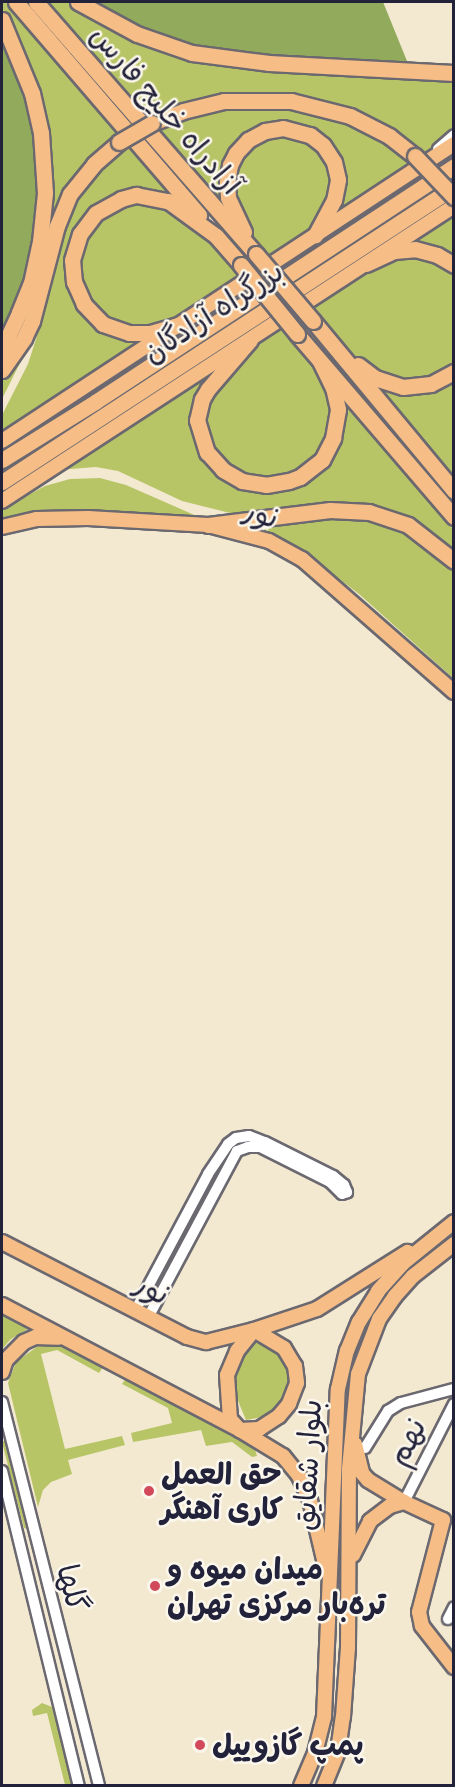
<!DOCTYPE html>
<meta charset="utf-8">
<style>
body{margin:0}
#map{position:relative;width:455px;height:1787px;overflow:hidden;background:#f3e9d1;font-family:Caveat,"Playpen Sans Arabic",sans-serif}
div>[style]{position:absolute}
[style*='--x']{left:calc(var(--x)*1px);top:calc(var(--y)*1px);width:calc(var(--w)*1px);rotate:calc(var(--a)*1deg)}
.green>*{inset:0;background:#b8c567}
.forest>*{inset:0;background:#92aa5c}
.roads{filter:drop-shadow(2px 0 #6b6870) drop-shadow(-2px 0 #6b6870) drop-shadow(0 2px #6b6870) drop-shadow(0 -2px #6b6870)}
.minor>*{height:10px;margin:-5px;padding:0 5px;transform-origin:5px;border-radius:5px;background:#fff}
.major>*{height:14px;margin:-7px;padding:0 7px;transform-origin:7px;border-radius:7px;background:#f6be86}
.highway>*{height:15px;margin:-7.5px;padding:0 7.5px;transform-origin:7.5px;border-radius:7.5px;background:#f6be86}
.bridges{filter:drop-shadow(2px 0 #6b6870) drop-shadow(-2px 0 #6b6870) drop-shadow(0 2px #6b6870) drop-shadow(0 -2px #6b6870)}
.highway-bridge>*{height:15px;margin:-7.5px;padding:0 7.5px;transform-origin:7.5px;border-radius:7.5px;background:#f6be86}
.dots>*{width:16px;height:16px;translate:-50% -50%;box-sizing:border-box;border:3px solid #fbf7ec;border-radius:50%}
span{translate:-50% -50%;white-space:nowrap;text-align:center;line-height:1.15;-webkit-text-stroke:5px #fbf7ec;paint-order:stroke}
.street-label{font-size:30px;color:#22223b}
.poi-label{font-size:30px;color:#22223b;font-weight:700}
.left{translate:0 -50%;text-align:left}
.frame{position:absolute;inset:0;border:3px solid #22223b;pointer-events:none}
</style>
<div id="map">
<div class="green">
<div style="clip-path:polygon(2px 2px,11px 2px,124px 135px,79px 174px,20px 363px,2px 399px,2px 358px,10px 344px,10px 24px,2px 8px)"></div>
<div style="clip-path:polygon(44px 2px,71px 2px,79px 8px,453px 76px,453px 131px,423px 158px,402px 141px,271px 95px,148px 121px)"></div>
<div style="clip-path:polygon(277px 103px,370px 129px,419px 164px,332px 218px,332px 150px,273px 125px,226px 166px,240px 228px,153px 127px,204px 108px)"></div>
<div style="clip-path:polygon(294px 132px,325px 154px,333px 188px,313px 225px,270px 257px,246px 232px,231px 196px,230px 175px,255px 138px)"></div>
<div style="clip-path:polygon(129px 139px,194px 214px,136px 191px,77px 231px,83px 309px,153px 336px,2px 436px,2px 415px,28px 364px,37px 336px,54px 253px,77px 190px)"></div>
<div style="clip-path:polygon(151px 199px,195px 223px,242px 276px,176px 319px,163px 325px,126px 328px,94px 311px,76px 270px,83px 236px,115px 205px)"></div>
<div style="clip-path:polygon(453px 214px,453px 260px,413px 245px)"></div>
<div style="clip-path:polygon(422px 253px,453px 269px,453px 366px,439px 377px,397px 381px,363px 365px,312px 309px,391px 255px)"></div>
<div style="clip-path:polygon(286px 326px,306px 351px,335px 403px,327px 443px,306px 468px,277px 480px,245px 477px,212px 452px,201px 423px,208px 395px,250px 349px)"></div>
<div style="clip-path:polygon(232px 356px,197px 393px,204px 454px,275px 490px,332px 451px,334px 381px,389px 456px,453px 529px,453px 552px,415px 520px,398px 512px,377px 506px,327px 502px,260px 514px,230px 513px,182px 501px,118px 471px,96px 467px,58px 470px,156px 409px)"></div>
<div style="clip-path:polygon(362px 373px,375px 383px,453px 377px,453px 483px)"></div>
<div style="clip-path:polygon(100px 478px,126px 485px,199px 517px,56px 511px,19px 514px,2px 520px,2px 509px,45px 486px,70px 479px)"></div>
<div style="clip-path:polygon(333px 513px,388px 521px,420px 540px,453px 569px,453px 678px,359px 594px,297px 547px,266px 532px,223px 525px)"></div>
<div style="clip-path:polygon(2px 1314px,28px 1329px,11px 1339px,2px 1349px)"></div>
<div style="clip-path:polygon(256px 1337px,271px 1346px,283px 1358px,290px 1375px,288px 1393px,279px 1407px,262px 1417px,246px 1420px,233px 1389px,238px 1363px)"></div>
<div style="clip-path:polygon(46px 1344px,59px 1344px,103px 1367px,99px 1373px,57px 1350px,41px 1354px,65px 1449px,122px 1436px,125px 1445px,68px 1460px,72px 1474px,51px 1482px,43px 1490px,38px 1507px,8px 1383px,16px 1362px,38px 1346px)"></div>
<div style="clip-path:polygon(126px 1378px,254px 1446px,257px 1456px,252px 1457px,232px 1442px,206px 1446px,201px 1430px,133px 1442px,131px 1433px,172px 1423px,168px 1408px,122px 1384px)"></div>
<div style="clip-path:polygon(5px 1440px,29px 1527px,27px 1529px,24px 1528px,2px 1442px)"></div>
<div style="clip-path:polygon(42px 1703px,52px 1707px,73px 1785px,65px 1785px,47px 1713px,33px 1716px,32px 1710px)"></div>
</div>
<div class="forest">
<div style="clip-path:polygon(88px 2px,383px 2px,409px 66px,369px 66px,201px 50px,130px 24px)"></div>
<div style="clip-path:polygon(2px 31px,32px 111px,40px 190px,32px 258px,2px 340px)"></div>
</div>
<div class="roads">
<div class="minor">
<div style="--x:438;--y:149;--w:21;--a:-41"></div>
<div style="--x:135;--y:1311;--w:155;--a:-61.9"></div>
<div style="--x:208;--y:1174;--w:36;--a:-56"></div>
<div style="--x:228;--y:1144;--w:10;--a:-37"></div>
<div style="--x:236;--y:1138;--w:13;--a:-9"></div>
<div style="--x:249;--y:1136;--w:17;--a:21"></div>
<div style="--x:265;--y:1142;--w:76;--a:26.6"></div>
<div style="--x:333;--y:1176;--w:14;--a:39"></div>
<div style="--x:344;--y:1185;--w:8;--a:67"></div>
<div style="--x:347;--y:1192;--w:5;--a:158"></div>
<div style="--x:342;--y:1194;--w:17;--a:-135"></div>
<div style="--x:330;--y:1182;--w:78;--a:-153.4"></div>
<div style="--x:260;--y:1147;--w:12;--a:180"></div>
<div style="--x:248;--y:1147;--w:12;--a:160"></div>
<div style="--x:237;--y:1151;--w:189;--a:118.1"></div>
<div style="--x:2;--y:1402;--w:396;--a:75.8"></div>
<div style="--x:365;--y:1448;--w:44;--a:-58.1"></div>
<div style="--x:388;--y:1411;--w:15;--a:-32"></div>
<div style="--x:401;--y:1403;--w:55;--a:-14.8"></div>
<div style="--x:2;--y:1471;--w:324;--a:76.3"></div>
<div style="--x:404;--y:1502;--w:110;--a:-63"></div>
<div style="--x:448;--y:1619;--w:13;--a:-63"></div>
</div>
<div class="major">
<div style="--x:2;--y:441;--w:541;--a:-33.31"></div>
<div style="--x:2;--y:501;--w:540;--a:-33.13"></div>
<div style="--x:2;--y:527;--w:36;--a:-13"></div>
<div style="--x:37;--y:519;--w:51;--a:-1.1"></div>
<div style="--x:88;--y:518;--w:120;--a:3.3"></div>
<div style="--x:208;--y:525;--w:63;--a:14.7"></div>
<div style="--x:269;--y:541;--w:38;--a:29"></div>
<div style="--x:302;--y:559;--w:202;--a:41.2"></div>
<div style="--x:2;--y:1242;--w:208;--a:27.2"></div>
<div style="--x:187;--y:1337;--w:20;--a:15"></div>
<div style="--x:206;--y:1342;--w:49;--a:-14"></div>
<div style="--x:254;--y:1330;--w:66;--a:-18.4"></div>
<div style="--x:317;--y:1309;--w:107;--a:-32.3"></div>
<div style="--x:2;--y:1305;--w:269;--a:27.7"></div>
<div style="--x:240;--y:1430;--w:50;--a:31.2"></div>
<div style="--x:283;--y:1456;--w:26;--a:51"></div>
<div style="--x:299;--y:1476;--w:26;--a:65"></div>
<div style="--x:310;--y:1500;--w:66;--a:76.8"></div>
<div style="--x:254;--y:1330;--w:35;--a:31"></div>
<div style="--x:284;--y:1348;--w:21;--a:59"></div>
<div style="--x:295;--y:1366;--w:17;--a:83"></div>
<div style="--x:297;--y:1383;--w:22;--a:111"></div>
<div style="--x:289;--y:1404;--w:16;--a:130"></div>
<div style="--x:279;--y:1416;--w:24;--a:147"></div>
<div style="--x:259;--y:1429;--w:19;--a:177"></div>
<div style="--x:240;--y:1430;--w:15;--a:-132"></div>
<div style="--x:230;--y:1419;--w:44;--a:-93.9"></div>
<div style="--x:227;--y:1375;--w:26;--a:-67"></div>
<div style="--x:237;--y:1351;--w:27;--a:-51"></div>
<div style="--x:2;--y:1372;--w:13;--a:-72"></div>
<div style="--x:6;--y:1360;--w:25;--a:-45"></div>
<div style="--x:24;--y:1342;--w:12;--a:-24"></div>
<div style="--x:35;--y:1337;--w:23;--a:2"></div>
<div style="--x:355;--y:1444;--w:30;--a:76"></div>
<div style="--x:362;--y:1473;--w:9;--a:49"></div>
<div style="--x:368;--y:1480;--w:42;--a:31.4"></div>
<div style="--x:404;--y:1502;--w:43;--a:24.8"></div>
<div style="--x:443;--y:1520;--w:95;--a:104.6"></div>
<div style="--x:419;--y:1612;--w:14;--a:78"></div>
<div style="--x:422;--y:1626;--w:52;--a:52"></div>
<div style="--x:353;--y:1555;--w:38;--a:-63"></div>
<div style="--x:370;--y:1521;--w:25;--a:-37"></div>
<div style="--x:390;--y:1506;--w:15;--a:-16"></div>
<div style="--x:301;--y:1786;--w:36;--a:-67"></div>
<div style="--x:315;--y:1753;--w:37;--a:-76"></div>
<div style="--x:324;--y:1717;--w:328;--a:-87.6"></div>
<div style="--x:338;--y:1389;--w:39;--a:-77"></div>
<div style="--x:347;--y:1351;--w:31;--a:-68"></div>
<div style="--x:359;--y:1322;--w:36;--a:-58"></div>
<div style="--x:378;--y:1291;--w:36;--a:-48"></div>
<div style="--x:402;--y:1264;--w:67;--a:-38.9"></div>
<div style="--x:324;--y:1786;--w:38;--a:-68"></div>
<div style="--x:338;--y:1751;--w:34;--a:-82"></div>
<div style="--x:343;--y:1717;--w:69;--a:-85.9"></div>
<div style="--x:348;--y:1648;--w:179;--a:-89.7"></div>
<div style="--x:349;--y:1469;--w:95;--a:-84.6"></div>
<div style="--x:358;--y:1374;--w:59;--a:-69.1"></div>
<div style="--x:379;--y:1319;--w:28;--a:-55"></div>
<div style="--x:395;--y:1296;--w:27;--a:-48"></div>
<div style="--x:413;--y:1276;--w:52;--a:-38"></div>
</div>
<div class="highway">
<div style="--x:16;--y:2;--w:281;--a:49.3"></div>
<div style="--x:36;--y:2;--w:335;--a:48.9"></div>
<div style="--x:78;--y:2;--w:67;--a:28.5"></div>
<div style="--x:137;--y:34;--w:58;--a:19.1"></div>
<div style="--x:192;--y:53;--w:78;--a:7.4"></div>
<div style="--x:269;--y:63;--w:185;--a:3.1"></div>
<div style="--x:2;--y:20;--w:79;--a:67.7"></div>
<div style="--x:32;--y:93;--w:41;--a:77.3"></div>
<div style="--x:41;--y:133;--w:60;--a:86.2"></div>
<div style="--x:45;--y:193;--w:48;--a:95.9"></div>
<div style="--x:40;--y:241;--w:40;--a:102"></div>
<div style="--x:32;--y:280;--w:35;--a:112"></div>
<div style="--x:19;--y:313;--w:40;--a:115"></div>
<div style="--x:152;--y:123;--w:33;--a:-21"></div>
<div style="--x:183;--y:111;--w:42;--a:-13.7"></div>
<div style="--x:224;--y:101;--w:67;--a:0"></div>
<div style="--x:291;--y:101;--w:61;--a:14.3"></div>
<div style="--x:350;--y:116;--w:44;--a:27.1"></div>
<div style="--x:389;--y:136;--w:33;--a:38"></div>
<div style="--x:244;--y:232;--w:38;--a:-115"></div>
<div style="--x:228;--y:197;--w:15;--a:-94"></div>
<div style="--x:227;--y:182;--w:17;--a:-80"></div>
<div style="--x:230;--y:165;--w:13;--a:-63"></div>
<div style="--x:236;--y:153;--w:18;--a:-47"></div>
<div style="--x:248;--y:140;--w:19;--a:-28"></div>
<div style="--x:265;--y:131;--w:18;--a:-9"></div>
<div style="--x:283;--y:128;--w:28;--a:15"></div>
<div style="--x:310;--y:135;--w:16;--a:38"></div>
<div style="--x:323;--y:145;--w:20;--a:57"></div>
<div style="--x:334;--y:162;--w:18;--a:77"></div>
<div style="--x:338;--y:180;--w:20;--a:101"></div>
<div style="--x:334;--y:200;--w:40;--a:118"></div>
<div style="--x:366;--y:264;--w:31;--a:-25"></div>
<div style="--x:394;--y:251;--w:21;--a:-5"></div>
<div style="--x:415;--y:249;--w:23;--a:15"></div>
<div style="--x:437;--y:255;--w:20;--a:30"></div>
<div style="--x:313;--y:321;--w:221;--a:50.3"></div>
<div style="--x:178;--y:325;--w:29;--a:164"></div>
<div style="--x:150;--y:333;--w:21;--a:180"></div>
<div style="--x:129;--y:333;--w:28;--a:-161"></div>
<div style="--x:103;--y:324;--w:28;--a:-134"></div>
<div style="--x:84;--y:304;--w:24;--a:-114"></div>
<div style="--x:74;--y:282;--w:22;--a:-95"></div>
<div style="--x:72;--y:260;--w:27;--a:-73"></div>
<div style="--x:80;--y:234;--w:26;--a:-53"></div>
<div style="--x:96;--y:213;--w:29;--a:-29"></div>
<div style="--x:121;--y:199;--w:16;--a:-15"></div>
<div style="--x:136;--y:195;--w:33;--a:11"></div>
<div style="--x:168;--y:201;--w:59;--a:36.1"></div>
<div style="--x:216;--y:236;--w:38;--a:49"></div>
<div style="--x:297;--y:334;--w:241;--a:49.4"></div>
<div style="--x:250;--y:340;--w:65;--a:130.6"></div>
<div style="--x:208;--y:389;--w:12;--a:121"></div>
<div style="--x:202;--y:399;--w:22;--a:103"></div>
<div style="--x:197;--y:420;--w:34;--a:73"></div>
<div style="--x:207;--y:452;--w:24;--a:48"></div>
<div style="--x:223;--y:470;--w:22;--a:30"></div>
<div style="--x:242;--y:481;--w:24;--a:9"></div>
<div style="--x:266;--y:485;--w:23;--a:-10"></div>
<div style="--x:289;--y:481;--w:12;--a:-20"></div>
<div style="--x:300;--y:477;--w:28;--a:-38"></div>
<div style="--x:322;--y:460;--w:25;--a:-63"></div>
<div style="--x:333;--y:438;--w:29;--a:-80"></div>
<div style="--x:338;--y:409;--w:22;--a:-103"></div>
<div style="--x:333;--y:388;--w:30;--a:-116"></div>
<div style="--x:358;--y:365;--w:21;--a:37"></div>
<div style="--x:375;--y:378;--w:29;--a:18"></div>
<div style="--x:403;--y:387;--w:28;--a:-6"></div>
<div style="--x:431;--y:384;--w:26;--a:-28"></div>
<div style="--x:2;--y:370;--w:39;--a:-55"></div>
<div style="--x:24;--y:338;--w:19;--a:-65"></div>
<div style="--x:32;--y:321;--w:98;--a:-75.3"></div>
<div style="--x:57;--y:226;--w:35;--a:-68"></div>
<div style="--x:70;--y:194;--w:38;--a:-51"></div>
<div style="--x:94;--y:164;--w:33;--a:-41"></div>
<div style="--x:2;--y:460;--w:110;--a:-31.9"></div>
<div style="--x:95;--y:402;--w:430;--a:-33.3"></div>
<div style="--x:2;--y:482;--w:540;--a:-33.13"></div>
<div style="--x:208;--y:525;--w:123;--a:-7"></div>
<div style="--x:330;--y:510;--w:39;--a:3"></div>
<div style="--x:369;--y:512;--w:41;--a:18.4"></div>
<div style="--x:408;--y:525;--w:58;--a:38"></div>
</div>
</div>
<div class="bridges">
<div class="highway-bridge">
<div style="--x:119;--y:142;--w:38;--a:-30"></div>
<div style="--x:415;--y:156;--w:57;--a:46.4"></div>
<div style="--x:256;--y:254;--w:88;--a:49.6"></div>
<div style="--x:241;--y:265;--w:89;--a:50.9"></div>
</div>
</div>
<div class="dots">
<div style="left:149px;top:1491px;background:#d1495b"></div>
<div style="left:155px;top:1586px;background:#d1495b"></div>
<div style="left:200px;top:1745px;background:#d1495b"></div>
</div>
<div class="street-label">
<span style="left:166px;top:110px;rotate:49deg">آزادراه خلیج فارس</span>
<span style="left:213px;top:312px;rotate:-33deg">بزرگراه آزادگان</span>
<span style="left:261px;top:514px;rotate:17deg">نور</span>
<span style="left:152px;top:1289px;rotate:27deg">نور</span>
<span style="left:407px;top:1442px;rotate:-63deg">نهم</span>
<span style="left:308px;top:1465px;rotate:-87deg">بلوار شقایق</span>
<span style="left:72px;top:1588px;rotate:76deg">گلها</span>
</div>
<div class="poi-label">
<span class="left" style="left:161px;top:1491px">حق العمل<br>کاری آهنگر</span>
<span class="left" style="left:167px;top:1586px">میدان میوه و<br>تره‌بار مرکزی تهران</span>
<span class="left" style="left:212px;top:1745px">پمپ گازوییل</span>
</div>
<div class="frame"></div>
</div>
